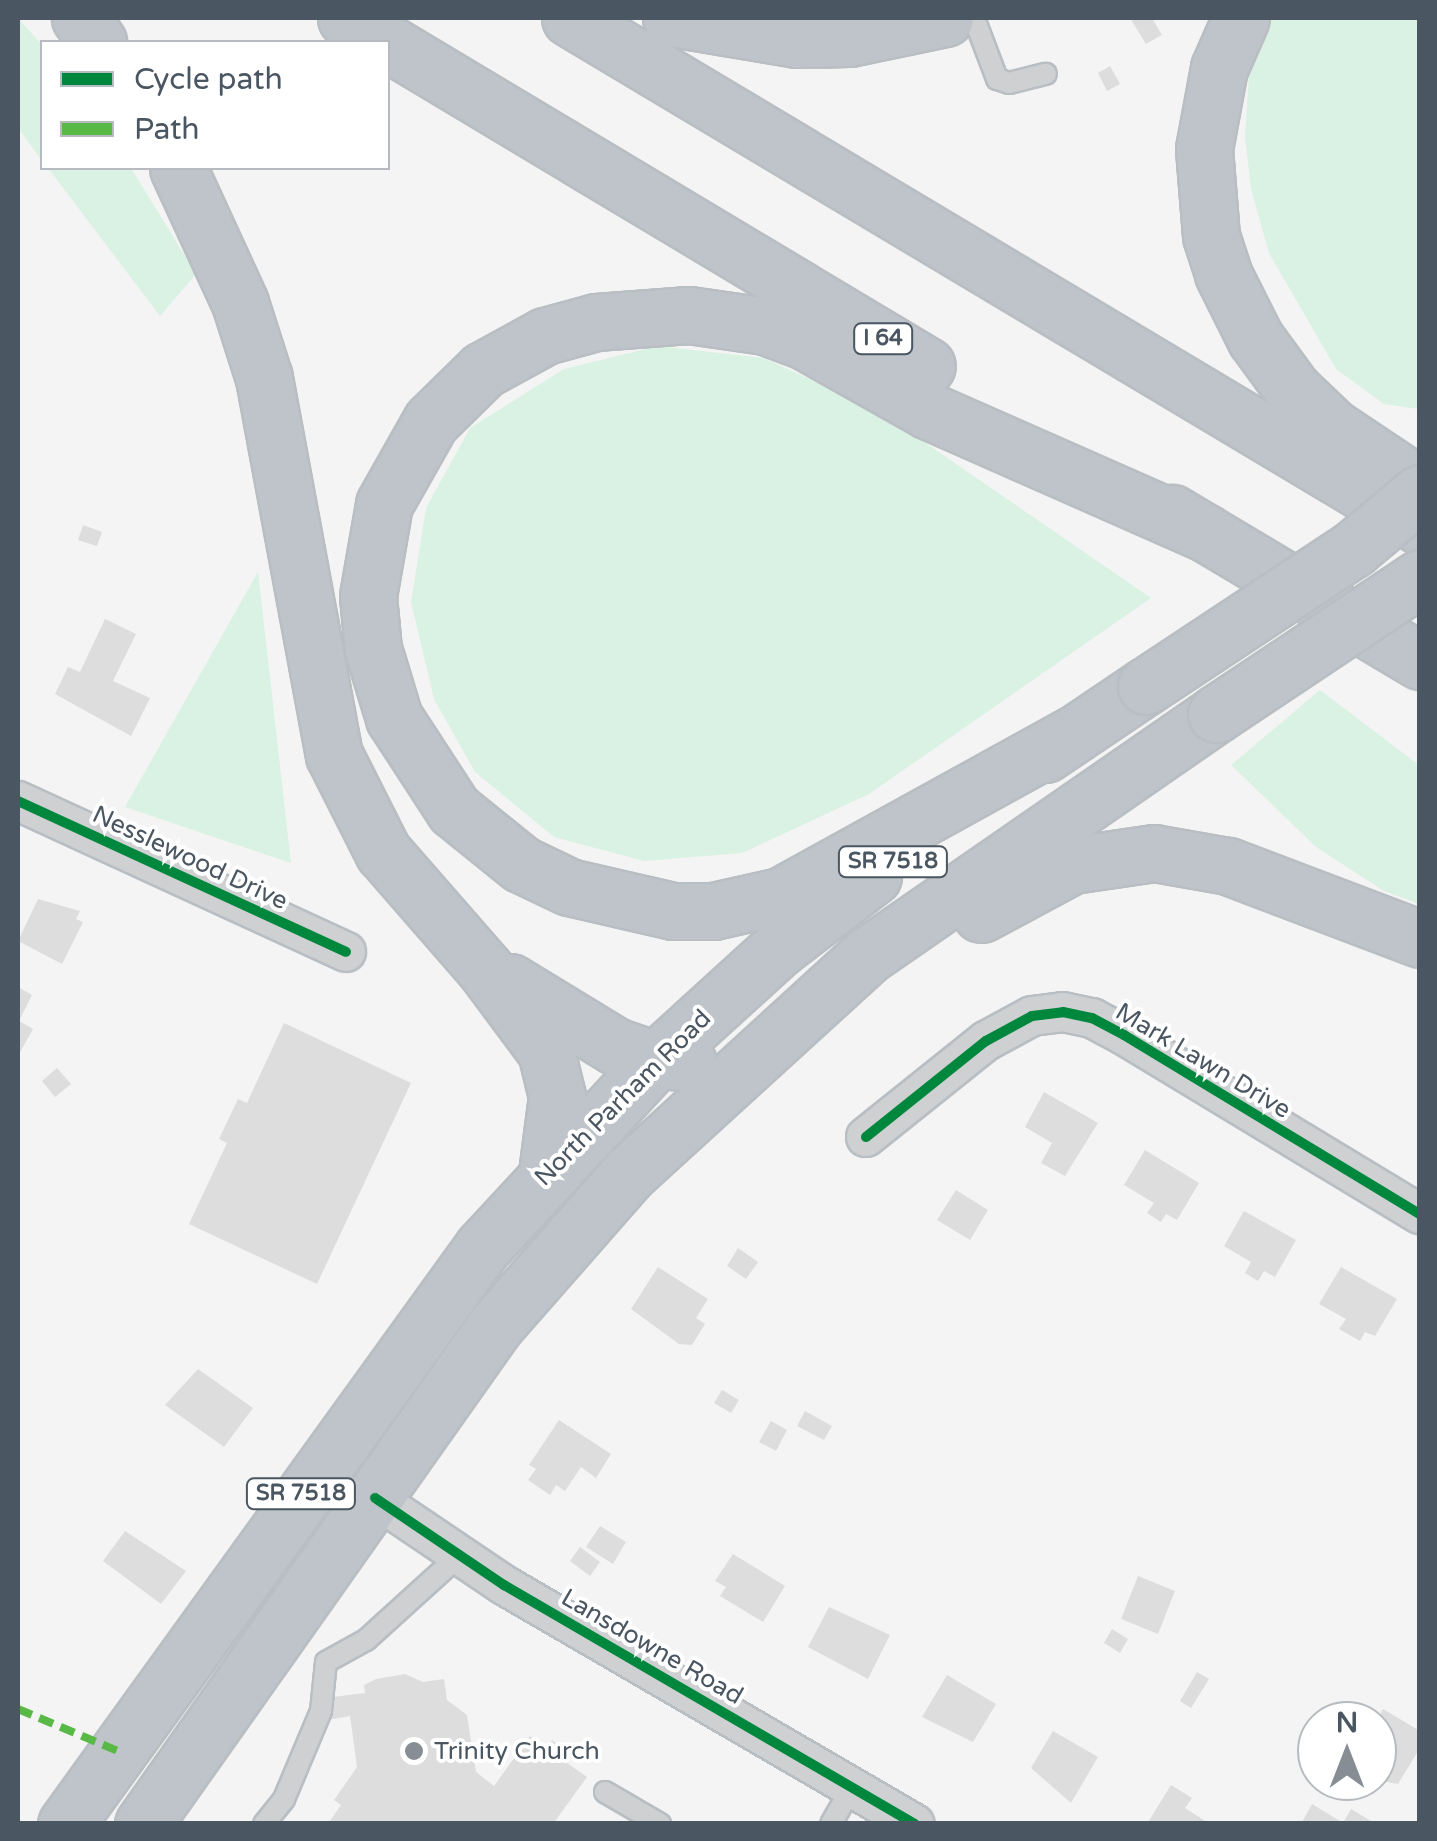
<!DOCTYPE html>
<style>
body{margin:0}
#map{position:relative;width:1437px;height:1841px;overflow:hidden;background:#f4f4f4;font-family:"Varela Round",sans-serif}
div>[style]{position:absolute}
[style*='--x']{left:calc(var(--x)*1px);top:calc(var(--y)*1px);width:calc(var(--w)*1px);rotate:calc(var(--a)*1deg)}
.green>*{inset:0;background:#d9f2e3}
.building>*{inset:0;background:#ddddde}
.roads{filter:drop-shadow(2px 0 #b9bec3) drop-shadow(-2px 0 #b9bec3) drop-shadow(0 2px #b9bec3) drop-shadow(0 -2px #b9bec3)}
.lane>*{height:20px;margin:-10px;padding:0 10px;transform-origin:10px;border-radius:10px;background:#ced0d2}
.street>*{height:38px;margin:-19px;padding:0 19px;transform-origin:19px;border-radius:19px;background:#ced0d2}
.highway>*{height:55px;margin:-27.5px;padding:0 27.5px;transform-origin:27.5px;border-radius:27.5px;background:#bec4c9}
.bridges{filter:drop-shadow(2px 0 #b9bec3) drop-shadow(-2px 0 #b9bec3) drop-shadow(0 2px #b9bec3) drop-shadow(0 -2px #b9bec3)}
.highway-bridge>*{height:55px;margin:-27.5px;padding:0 27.5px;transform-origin:27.5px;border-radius:27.5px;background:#bec4c9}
.quiet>*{height:8px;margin-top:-4px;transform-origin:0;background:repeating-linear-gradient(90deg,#58b947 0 15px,transparent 0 23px)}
.cycleway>*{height:10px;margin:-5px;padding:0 5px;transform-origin:5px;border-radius:5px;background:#00873e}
.dots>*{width:28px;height:28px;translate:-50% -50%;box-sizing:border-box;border:5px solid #fff;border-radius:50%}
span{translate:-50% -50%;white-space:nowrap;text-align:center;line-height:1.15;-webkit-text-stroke:8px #fff;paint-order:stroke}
.shield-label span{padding:2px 8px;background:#fff;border:2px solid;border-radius:8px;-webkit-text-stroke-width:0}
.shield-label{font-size:22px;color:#4a5661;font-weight:700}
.street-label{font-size:25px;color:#4a5661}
.poi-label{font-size:25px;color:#4a5661}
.left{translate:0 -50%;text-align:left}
.frame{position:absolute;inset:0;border:20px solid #4a5661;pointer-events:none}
.legend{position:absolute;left:40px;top:40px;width:350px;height:130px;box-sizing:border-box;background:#fff;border:2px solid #b7bbc0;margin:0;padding:12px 18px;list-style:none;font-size:30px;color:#4a5661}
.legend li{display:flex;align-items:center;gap:20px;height:50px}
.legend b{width:50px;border:2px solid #b7bbc0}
.north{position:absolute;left:1297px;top:1701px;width:100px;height:100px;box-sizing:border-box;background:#fff;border:2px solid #b7bbc0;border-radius:50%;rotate:0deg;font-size:28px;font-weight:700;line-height:40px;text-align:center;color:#4a5661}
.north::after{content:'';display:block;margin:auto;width:35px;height:45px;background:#868d94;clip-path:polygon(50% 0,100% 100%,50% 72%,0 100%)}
</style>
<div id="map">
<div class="green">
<div style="clip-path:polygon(18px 18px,42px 45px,42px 161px,18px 128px)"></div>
<div style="clip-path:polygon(1267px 18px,1419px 18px,1419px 409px,1384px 404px,1336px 369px,1269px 253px,1251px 189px,1245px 137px,1249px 74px)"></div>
<div style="clip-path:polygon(48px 168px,131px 168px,196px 274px,160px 316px)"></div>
<div style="clip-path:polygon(658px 346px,763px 358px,876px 409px,1151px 598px,869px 794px,742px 853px,644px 861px,554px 837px,475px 772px,434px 699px,411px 602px,426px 508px,470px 428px,564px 369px)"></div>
<div style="clip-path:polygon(258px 572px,291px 863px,125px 807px)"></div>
<div style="clip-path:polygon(1320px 690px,1419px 765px,1419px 904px,1384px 891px,1316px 847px,1231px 765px)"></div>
</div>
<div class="building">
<div style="clip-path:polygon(1130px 18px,1152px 18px,1162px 35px,1146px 44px)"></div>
<div style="clip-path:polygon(1110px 66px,1120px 84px,1107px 91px,1098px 73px)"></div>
<div style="clip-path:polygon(83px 525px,102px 532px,97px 546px,78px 540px)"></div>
<div style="clip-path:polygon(105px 619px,136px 634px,113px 681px,150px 698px,131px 736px,55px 694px,68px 667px,80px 672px)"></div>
<div style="clip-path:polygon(38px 899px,80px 911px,76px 919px,83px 922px,62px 964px,18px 941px)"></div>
<div style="clip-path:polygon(18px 987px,32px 995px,19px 1021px,33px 1029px,18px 1056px)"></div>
<div style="clip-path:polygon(284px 1023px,411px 1083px,317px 1284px,189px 1224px,227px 1143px,219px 1139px,238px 1099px,247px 1103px)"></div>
<div style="clip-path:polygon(57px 1068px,71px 1084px,55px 1097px,42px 1081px)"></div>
<div style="clip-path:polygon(1044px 1092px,1098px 1123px,1065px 1176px,1041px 1163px,1052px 1143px,1025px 1127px)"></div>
<div style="clip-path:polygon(1145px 1150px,1199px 1183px,1177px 1220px,1166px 1214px,1161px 1222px,1147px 1213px,1154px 1203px,1124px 1185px)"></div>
<div style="clip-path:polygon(956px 1190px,988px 1210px,970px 1240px,937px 1220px)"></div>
<div style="clip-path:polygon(1244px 1211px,1296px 1240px,1275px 1277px,1264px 1271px,1258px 1281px,1245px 1273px,1251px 1262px,1224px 1246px)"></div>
<div style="clip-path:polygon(738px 1248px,758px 1262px,746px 1279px,727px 1266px)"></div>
<div style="clip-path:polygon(658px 1267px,708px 1299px,696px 1318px,705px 1324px,692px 1345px,679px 1344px,631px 1309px)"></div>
<div style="clip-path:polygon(1341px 1267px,1397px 1299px,1375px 1336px,1365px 1332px,1360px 1341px,1339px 1329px,1346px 1319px,1319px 1304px)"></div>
<div style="clip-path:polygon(198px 1369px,253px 1408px,224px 1447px,165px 1405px)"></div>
<div style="clip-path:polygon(722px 1390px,739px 1400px,731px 1413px,714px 1403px)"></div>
<div style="clip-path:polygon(805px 1411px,832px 1426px,824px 1440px,797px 1426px)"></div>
<div style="clip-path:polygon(559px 1420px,611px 1454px,596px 1478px,581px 1467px,565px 1491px,556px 1485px,550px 1495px,528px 1480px,536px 1469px,529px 1465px)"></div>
<div style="clip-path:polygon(771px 1421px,787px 1430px,776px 1451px,759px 1442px)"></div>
<div style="clip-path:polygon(600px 1526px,626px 1542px,613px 1564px,586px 1547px)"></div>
<div style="clip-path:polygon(125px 1531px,186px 1571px,161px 1604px,103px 1561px)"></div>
<div style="clip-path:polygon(580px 1547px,600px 1562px,590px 1576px,570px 1561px)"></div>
<div style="clip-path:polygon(733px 1554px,785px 1586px,763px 1622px,720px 1596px,726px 1587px,715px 1581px)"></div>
<div style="clip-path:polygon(1138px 1576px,1175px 1591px,1158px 1634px,1121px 1619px)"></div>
<div style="clip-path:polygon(829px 1607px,890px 1635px,868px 1679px,808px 1647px)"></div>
<div style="clip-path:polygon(1112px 1629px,1128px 1639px,1120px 1653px,1104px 1643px)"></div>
<div style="clip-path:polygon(1197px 1672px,1209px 1679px,1191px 1708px,1180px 1701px)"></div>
<div style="clip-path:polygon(405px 1674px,423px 1682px,444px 1679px,447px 1700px,467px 1715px,476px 1772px,494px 1786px,530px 1736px,546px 1748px,552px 1740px,573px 1755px,567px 1763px,587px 1777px,553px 1824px,328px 1824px,341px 1805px,334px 1800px,357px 1767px,350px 1716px,328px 1720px,325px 1698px,365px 1693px,364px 1685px,376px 1679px)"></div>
<div style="clip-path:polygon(947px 1675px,996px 1704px,973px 1742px,922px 1717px)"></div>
<div style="clip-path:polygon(1383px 1709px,1420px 1731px,1420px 1748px,1398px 1784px,1377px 1780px,1377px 1720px)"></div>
<div style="clip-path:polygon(1053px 1731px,1098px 1757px,1071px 1803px,1031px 1768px)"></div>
<div style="clip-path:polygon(1171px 1785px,1192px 1798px,1185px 1808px,1210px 1824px,1147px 1824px)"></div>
<div style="clip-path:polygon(1312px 1804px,1343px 1823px,1351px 1809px,1376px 1824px,1301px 1824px)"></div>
</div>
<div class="roads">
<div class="lane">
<div style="--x:974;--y:18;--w:65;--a:69.3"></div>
<div style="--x:997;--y:79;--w:13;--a:18"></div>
<div style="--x:1009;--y:83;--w:38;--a:-14"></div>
<div style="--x:605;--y:1792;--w:64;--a:30.2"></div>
<div style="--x:264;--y:1824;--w:32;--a:-51"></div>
<div style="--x:284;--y:1799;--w:95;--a:-67.2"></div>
<div style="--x:321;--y:1711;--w:49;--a:-84.2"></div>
<div style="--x:326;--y:1662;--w:46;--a:-28.8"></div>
<div style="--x:366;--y:1640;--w:128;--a:-42.2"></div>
<div style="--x:831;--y:1824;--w:43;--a:-60.4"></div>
</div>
<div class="street">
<div style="--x:18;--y:801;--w:361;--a:24.7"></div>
<div style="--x:866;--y:1137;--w:154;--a:-38.7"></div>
<div style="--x:986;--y:1041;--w:52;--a:-28.5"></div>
<div style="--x:1032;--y:1016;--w:31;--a:-7"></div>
<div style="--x:1063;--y:1012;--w:30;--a:12"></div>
<div style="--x:1092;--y:1018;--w:36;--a:28"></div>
<div style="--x:1124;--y:1035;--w:346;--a:31.2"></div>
<div style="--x:375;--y:1498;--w:156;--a:34"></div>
<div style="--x:504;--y:1585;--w:475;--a:30.2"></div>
</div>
<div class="highway">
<div style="--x:80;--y:18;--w:30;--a:53"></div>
<div style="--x:346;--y:18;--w:677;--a:30.92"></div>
<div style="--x:570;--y:18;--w:990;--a:30.86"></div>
<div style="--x:671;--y:18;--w:127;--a:9.5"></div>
<div style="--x:796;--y:39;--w:53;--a:-1.1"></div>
<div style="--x:849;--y:38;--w:98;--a:-11.8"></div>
<div style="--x:1241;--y:18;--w:55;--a:113.7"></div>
<div style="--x:1219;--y:68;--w:82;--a:100.5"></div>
<div style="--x:1204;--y:149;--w:87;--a:85.4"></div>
<div style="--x:1211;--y:236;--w:40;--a:72"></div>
<div style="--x:1223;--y:274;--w:72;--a:63.4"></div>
<div style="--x:1255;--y:338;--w:64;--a:53.8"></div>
<div style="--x:1293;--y:390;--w:55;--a:43.5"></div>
<div style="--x:1333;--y:428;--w:90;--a:33.7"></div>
<div style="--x:178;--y:168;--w:149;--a:65.3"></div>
<div style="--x:240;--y:303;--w:79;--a:72.3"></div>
<div style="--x:264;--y:378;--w:383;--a:79.5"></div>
<div style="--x:334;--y:755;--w:109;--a:63.2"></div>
<div style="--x:383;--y:852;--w:155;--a:48.9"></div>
<div style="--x:485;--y:969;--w:102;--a:53.4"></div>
<div style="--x:546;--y:1051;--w:46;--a:76.3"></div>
<div style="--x:557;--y:1096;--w:78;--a:97.4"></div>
<div style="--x:1172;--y:513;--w:289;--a:30.8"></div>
<div style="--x:1074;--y:734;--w:336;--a:151.1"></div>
<div style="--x:780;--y:896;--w:69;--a:167.4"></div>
<div style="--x:713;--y:911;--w:40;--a:180"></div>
<div style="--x:673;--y:911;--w:107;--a:-167"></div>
<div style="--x:569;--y:887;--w:53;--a:-154.4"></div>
<div style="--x:521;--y:864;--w:86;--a:-141.1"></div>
<div style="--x:454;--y:810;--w:110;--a:-123.1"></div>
<div style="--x:394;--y:718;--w:72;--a:-106.9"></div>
<div style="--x:373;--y:649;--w:53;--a:-95.4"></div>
<div style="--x:368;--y:596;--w:93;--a:-80.1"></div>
<div style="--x:384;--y:504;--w:95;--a:-60.5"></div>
<div style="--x:431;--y:421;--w:73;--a:-44.4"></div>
<div style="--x:483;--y:370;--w:71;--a:-28.7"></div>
<div style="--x:545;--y:336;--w:53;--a:-15.4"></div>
<div style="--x:596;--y:322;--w:93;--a:-4.3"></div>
<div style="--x:689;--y:315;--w:77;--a:8.2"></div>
<div style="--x:765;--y:326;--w:43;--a:20.6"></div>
<div style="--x:805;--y:341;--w:142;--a:29.4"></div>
<div style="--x:929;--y:411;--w:302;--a:23.8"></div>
<div style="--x:1045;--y:754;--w:122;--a:-34"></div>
<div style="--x:981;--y:914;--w:103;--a:-28.3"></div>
<div style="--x:1072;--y:865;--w:83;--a:-8.3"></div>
<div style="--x:1154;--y:853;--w:75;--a:10"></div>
<div style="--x:1228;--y:866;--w:205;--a:20.8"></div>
<div style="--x:510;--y:982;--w:123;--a:31.4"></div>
<div style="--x:615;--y:1046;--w:43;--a:18.9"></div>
<div style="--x:656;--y:1060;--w:32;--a:4"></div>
<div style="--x:66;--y:1824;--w:711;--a:-54.16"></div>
<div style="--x:482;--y:1248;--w:256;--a:-47.2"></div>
<div style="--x:656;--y:1060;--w:165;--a:-42.3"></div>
<div style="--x:778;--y:949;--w:120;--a:-37.5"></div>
<div style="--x:143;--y:1824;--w:610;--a:-54.75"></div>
<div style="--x:495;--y:1326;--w:201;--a:-48.8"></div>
<div style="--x:627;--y:1175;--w:326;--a:-42.4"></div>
<div style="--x:868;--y:955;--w:423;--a:-34.7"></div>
</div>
</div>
<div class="bridges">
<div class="highway-bridge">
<div style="--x:1146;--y:686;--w:248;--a:-33.5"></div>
<div style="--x:1353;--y:549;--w:87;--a:-39.9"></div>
<div style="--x:1216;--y:714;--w:245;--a:-33.7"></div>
</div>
</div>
<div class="quiet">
<div style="--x:18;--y:1709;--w:108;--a:22.8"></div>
</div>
<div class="cycleway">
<div style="--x:18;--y:801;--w:361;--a:24.7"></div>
<div style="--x:866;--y:1137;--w:154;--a:-38.7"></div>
<div style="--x:986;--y:1041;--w:52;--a:-28.5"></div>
<div style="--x:1032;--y:1016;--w:31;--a:-7"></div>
<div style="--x:1063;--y:1012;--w:30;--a:12"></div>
<div style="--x:1092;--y:1018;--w:36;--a:28"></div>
<div style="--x:1124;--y:1035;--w:346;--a:31.2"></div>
<div style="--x:375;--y:1498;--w:156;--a:34"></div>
<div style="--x:504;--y:1585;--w:475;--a:30.2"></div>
</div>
<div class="dots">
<div style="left:414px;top:1751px;background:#868d94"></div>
</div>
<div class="shield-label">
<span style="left:883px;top:339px">I 64</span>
<span style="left:893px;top:862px">SR 7518</span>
<span style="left:301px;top:1494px">SR 7518</span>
</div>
<div class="street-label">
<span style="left:190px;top:858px;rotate:25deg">Nesslewood Drive</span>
<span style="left:1203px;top:1061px;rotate:31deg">Mark Lawn Drive</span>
<span style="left:623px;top:1098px;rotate:-45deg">North Parham Road</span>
<span style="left:652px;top:1647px;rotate:30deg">Lansdowne Road</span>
</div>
<div class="poi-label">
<span class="left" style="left:434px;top:1751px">Trinity Church</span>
</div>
<div class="frame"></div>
<ul class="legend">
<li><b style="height:12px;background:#00873e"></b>Cycle path</li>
<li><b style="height:12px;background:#58b947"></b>Path</li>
</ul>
<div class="north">N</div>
</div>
